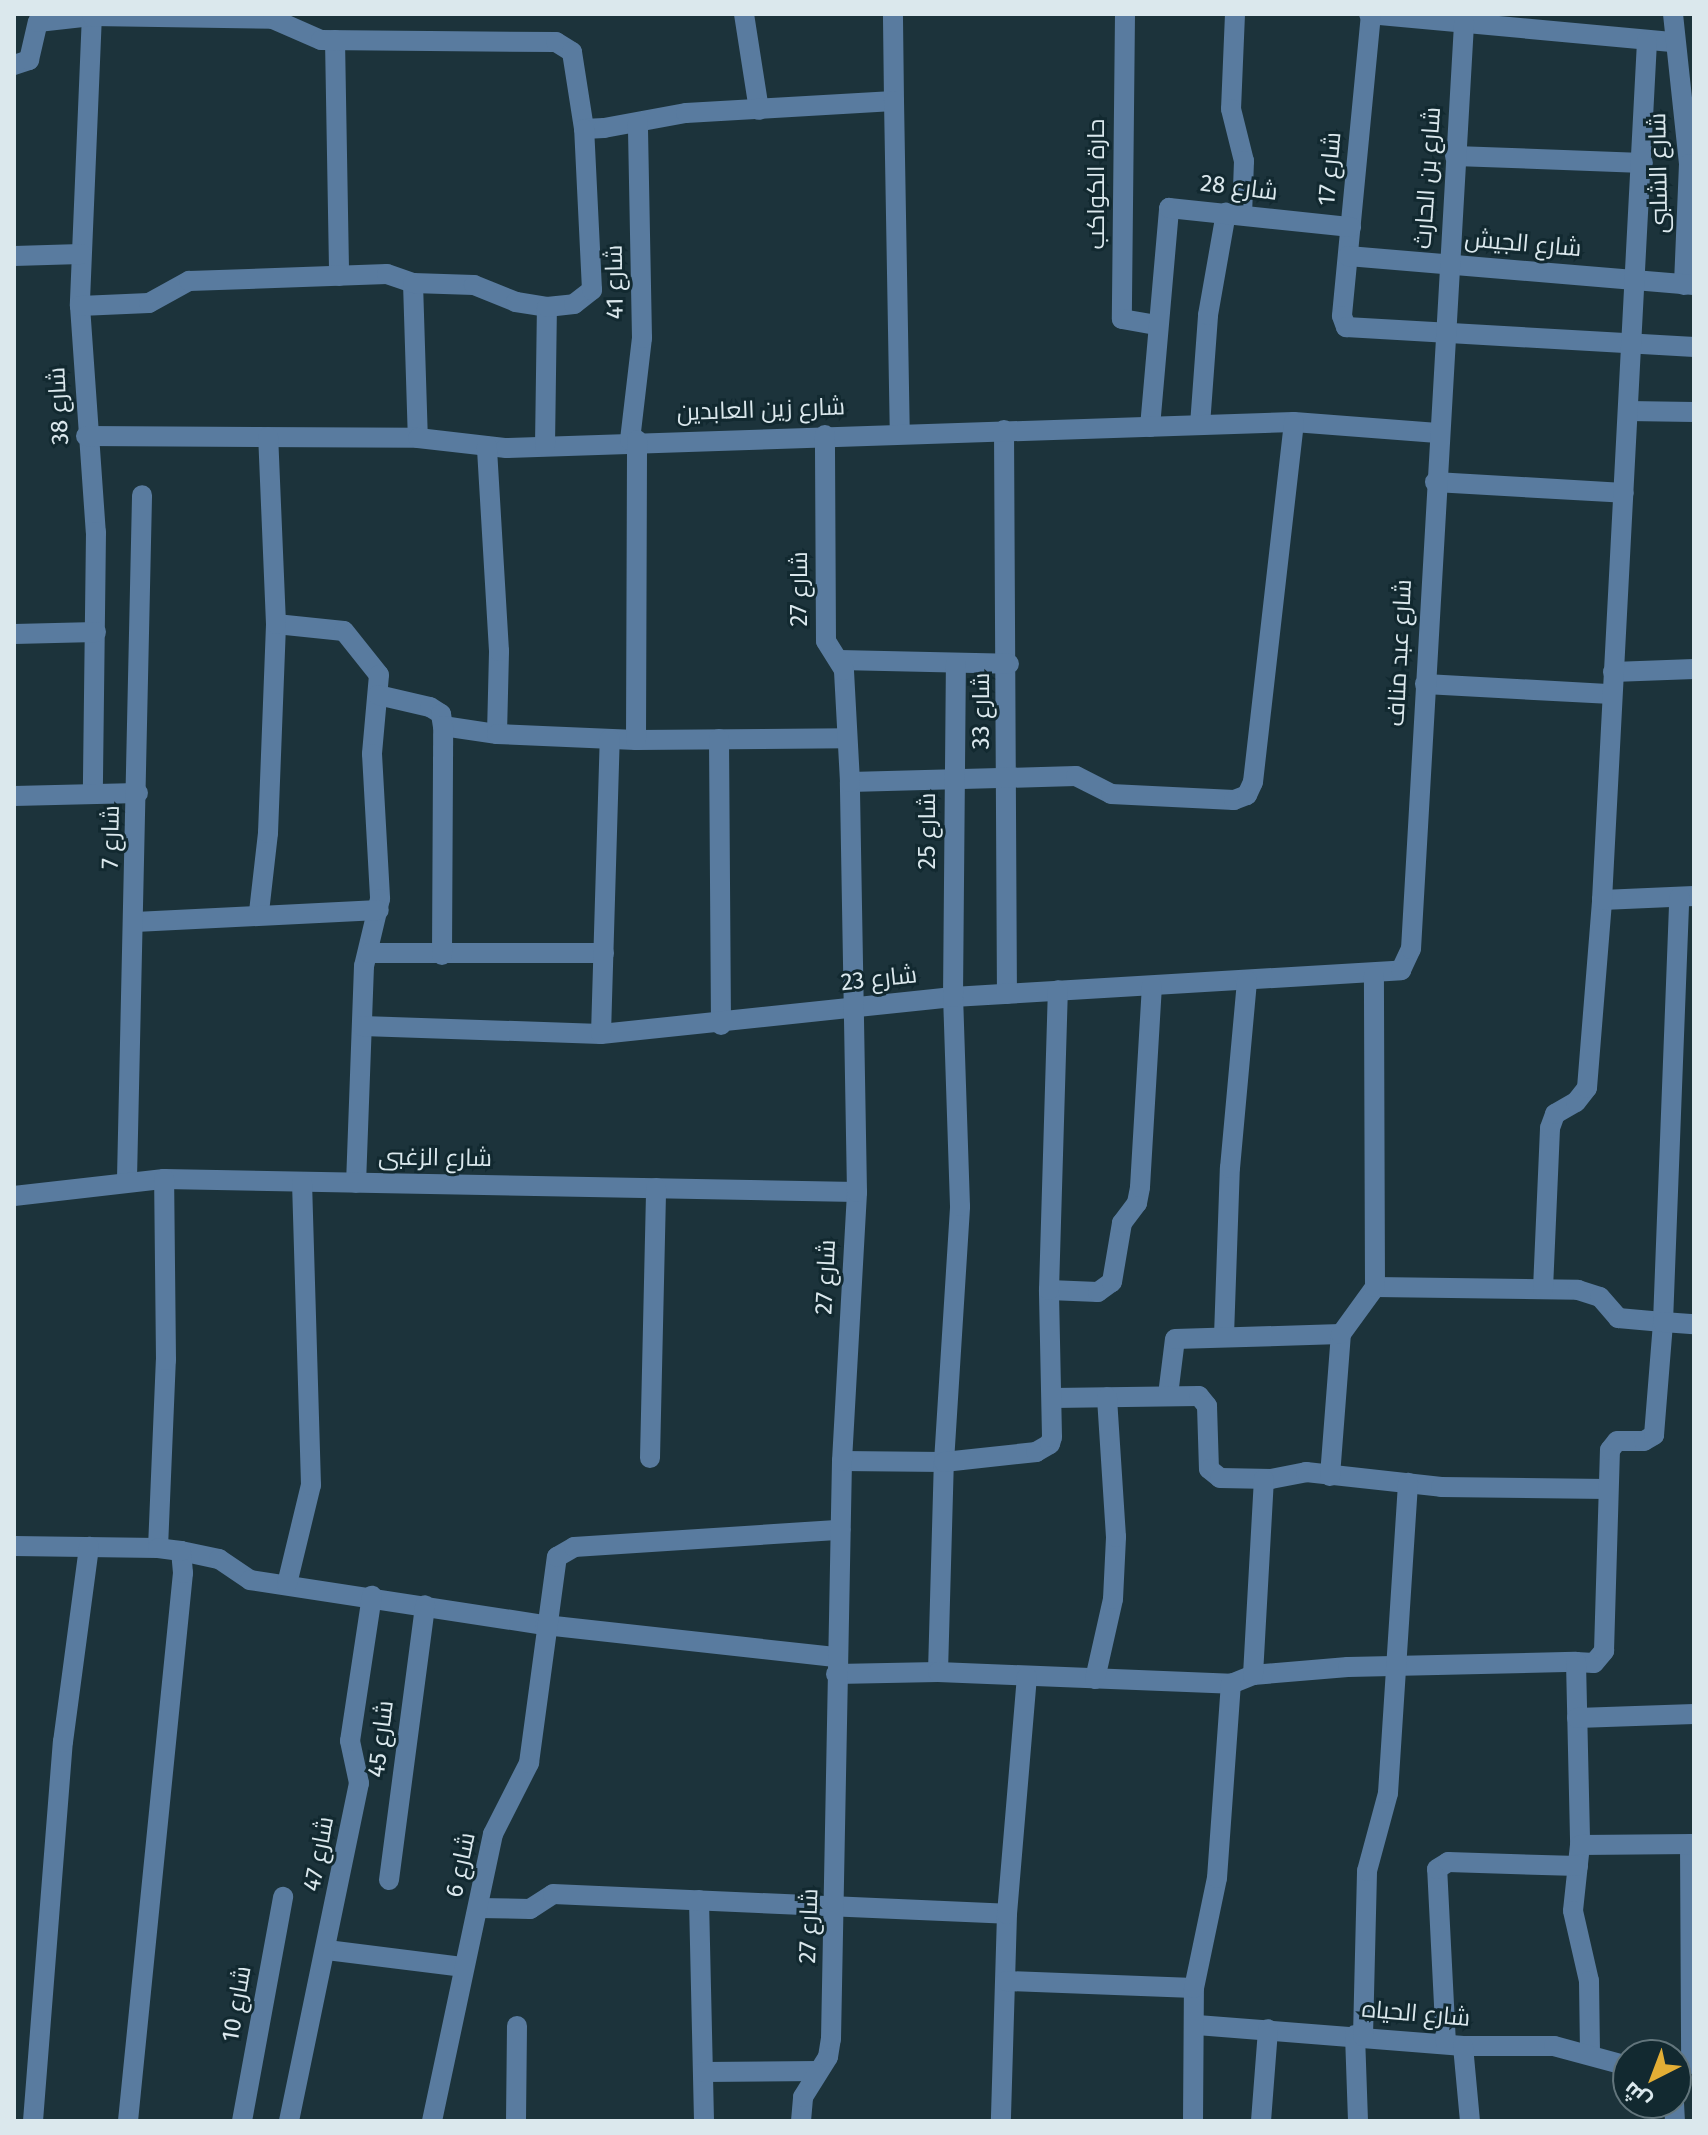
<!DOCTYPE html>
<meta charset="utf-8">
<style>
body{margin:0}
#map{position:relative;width:1708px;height:2135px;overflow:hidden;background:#1c333b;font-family:"Fira Sans",Cairo,sans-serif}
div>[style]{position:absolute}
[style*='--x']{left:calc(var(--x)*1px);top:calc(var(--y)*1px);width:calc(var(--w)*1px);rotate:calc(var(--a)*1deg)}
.minor>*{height:20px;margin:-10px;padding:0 10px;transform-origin:10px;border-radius:10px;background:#597b9f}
span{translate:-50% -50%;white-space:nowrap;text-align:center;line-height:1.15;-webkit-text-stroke:6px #122930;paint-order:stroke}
.street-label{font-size:24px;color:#dbe8ed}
.frame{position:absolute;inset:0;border:16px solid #dbe8ed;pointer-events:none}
.north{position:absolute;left:1612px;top:2039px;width:80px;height:80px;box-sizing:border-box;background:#122930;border:2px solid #62757c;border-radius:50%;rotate:222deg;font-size:22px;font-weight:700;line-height:32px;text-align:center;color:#dbe8ed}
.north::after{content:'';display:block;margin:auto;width:28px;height:36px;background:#e3ae35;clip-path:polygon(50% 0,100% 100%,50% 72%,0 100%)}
</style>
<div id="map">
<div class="minor">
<div style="--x:92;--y:14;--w:292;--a:92.4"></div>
<div style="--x:80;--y:306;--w:227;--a:86"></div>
<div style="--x:96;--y:532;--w:262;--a:90.7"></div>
<div style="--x:744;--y:14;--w:97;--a:81.1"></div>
<div style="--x:1125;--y:14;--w:305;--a:90.6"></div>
<div style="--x:1122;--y:319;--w:34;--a:10"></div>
<div style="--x:1235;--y:14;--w:95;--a:92.4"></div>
<div style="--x:1231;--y:109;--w:54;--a:76"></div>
<div style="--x:1244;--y:161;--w:54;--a:92.1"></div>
<div style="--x:1369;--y:14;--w:304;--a:5.3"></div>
<div style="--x:1371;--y:14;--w:303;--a:95.5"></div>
<div style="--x:1342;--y:316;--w:12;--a:70"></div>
<div style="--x:1346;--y:327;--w:349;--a:3.3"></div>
<div style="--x:1673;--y:14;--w:151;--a:83.9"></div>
<div style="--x:1689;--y:164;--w:121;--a:92.4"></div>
<div style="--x:335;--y:40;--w:236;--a:89"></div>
<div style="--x:14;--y:65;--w:16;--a:-18"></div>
<div style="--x:29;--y:60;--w:39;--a:-77"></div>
<div style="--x:38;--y:22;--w:54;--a:-6.3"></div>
<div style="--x:92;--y:16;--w:181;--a:0.9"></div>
<div style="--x:273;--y:19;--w:52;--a:23.6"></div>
<div style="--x:321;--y:40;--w:235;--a:0.5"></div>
<div style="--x:556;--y:42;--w:19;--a:32"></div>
<div style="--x:572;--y:52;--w:78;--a:81.1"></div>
<div style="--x:584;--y:129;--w:20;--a:-3"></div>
<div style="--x:604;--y:128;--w:83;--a:-10.4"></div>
<div style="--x:686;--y:113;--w:208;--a:-3.3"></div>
<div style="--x:894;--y:101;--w:87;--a:-90.7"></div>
<div style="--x:894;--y:101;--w:331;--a:89"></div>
<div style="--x:1455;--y:156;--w:188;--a:2.1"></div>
<div style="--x:14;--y:256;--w:67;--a:-1.7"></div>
<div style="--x:1348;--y:256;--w:347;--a:4.8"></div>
<div style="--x:413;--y:283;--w:155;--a:88.2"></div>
<div style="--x:80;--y:306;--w:69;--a:-2.5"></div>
<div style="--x:149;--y:303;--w:46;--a:-28.8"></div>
<div style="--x:189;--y:281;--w:198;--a:-2"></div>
<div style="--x:387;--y:274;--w:28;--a:19"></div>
<div style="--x:413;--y:283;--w:61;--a:1.9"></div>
<div style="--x:474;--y:285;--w:45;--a:22"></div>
<div style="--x:516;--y:302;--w:31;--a:9"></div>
<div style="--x:1628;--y:411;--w:66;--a:0.9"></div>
<div style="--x:1200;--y:425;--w:110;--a:-85.8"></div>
<div style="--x:1208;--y:315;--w:104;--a:-80"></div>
<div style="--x:1150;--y:427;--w:220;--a:-85"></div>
<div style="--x:1169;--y:208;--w:183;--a:6"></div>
<div style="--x:1004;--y:430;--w:564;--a:89.7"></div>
<div style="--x:86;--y:436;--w:332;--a:0.3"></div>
<div style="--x:418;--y:438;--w:89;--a:6.5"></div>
<div style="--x:506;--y:448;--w:788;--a:-1.89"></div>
<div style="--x:1294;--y:422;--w:144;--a:4.4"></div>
<div style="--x:630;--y:440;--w:103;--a:-83.3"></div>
<div style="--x:642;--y:338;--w:215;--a:-91.1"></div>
<div style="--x:545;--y:446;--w:139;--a:-89.2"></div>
<div style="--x:547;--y:307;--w:27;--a:-6"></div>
<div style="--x:574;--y:304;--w:23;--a:-38"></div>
<div style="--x:592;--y:290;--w:161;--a:-92.8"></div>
<div style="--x:1435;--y:482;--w:189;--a:3.3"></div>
<div style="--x:276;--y:624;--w:68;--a:5.9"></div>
<div style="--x:344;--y:631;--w:56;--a:51.5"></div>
<div style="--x:379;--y:675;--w:79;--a:95.1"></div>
<div style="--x:372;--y:754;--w:145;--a:86.8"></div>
<div style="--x:380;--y:899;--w:69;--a:103.4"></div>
<div style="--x:364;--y:966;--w:217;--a:92.1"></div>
<div style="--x:14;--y:634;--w:82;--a:-1.4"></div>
<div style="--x:839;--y:660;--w:170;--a:1.3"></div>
<div style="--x:1613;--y:672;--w:81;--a:-2.1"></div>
<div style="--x:1425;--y:684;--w:187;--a:3.1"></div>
<div style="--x:378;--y:695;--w:53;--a:13"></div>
<div style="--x:430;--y:707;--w:13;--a:32"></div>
<div style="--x:441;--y:714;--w:12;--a:81"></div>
<div style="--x:443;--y:726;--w:55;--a:8.4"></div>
<div style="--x:497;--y:734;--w:83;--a:-88.6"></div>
<div style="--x:499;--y:651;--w:205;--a:-93.4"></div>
<div style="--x:497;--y:734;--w:139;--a:2.5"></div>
<div style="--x:636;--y:740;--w:211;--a:-0.5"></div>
<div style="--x:719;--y:739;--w:286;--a:89.6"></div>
<div style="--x:636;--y:740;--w:300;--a:-89.8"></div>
<div style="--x:850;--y:782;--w:226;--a:-1.5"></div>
<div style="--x:1076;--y:776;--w:39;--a:27"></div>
<div style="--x:1111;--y:794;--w:123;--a:2.8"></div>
<div style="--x:1234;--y:800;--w:14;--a:-21"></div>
<div style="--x:1247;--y:795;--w:14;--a:-65"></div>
<div style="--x:1253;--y:782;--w:362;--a:-83.5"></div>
<div style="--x:14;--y:796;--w:124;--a:-1.4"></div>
<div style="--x:1602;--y:900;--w:92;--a:-2.5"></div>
<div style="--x:259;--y:912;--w:80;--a:-83.5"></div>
<div style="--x:268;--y:833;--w:209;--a:-87.8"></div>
<div style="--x:276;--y:624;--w:187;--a:-92.4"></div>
<div style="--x:135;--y:922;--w:244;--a:-2.8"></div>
<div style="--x:369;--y:953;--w:235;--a:0"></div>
<div style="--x:442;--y:955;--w:229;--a:-89.7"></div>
<div style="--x:362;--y:1026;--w:239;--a:1.9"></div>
<div style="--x:601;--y:1034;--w:354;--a:-6"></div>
<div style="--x:953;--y:997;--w:449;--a:-3.4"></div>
<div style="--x:1401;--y:970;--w:23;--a:-65"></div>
<div style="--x:1411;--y:949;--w:928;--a:-86.72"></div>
<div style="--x:601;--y:1034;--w:295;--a:-88.3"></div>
<div style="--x:127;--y:1179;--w:684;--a:-88.74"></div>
<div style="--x:14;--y:1196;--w:151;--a:-6.5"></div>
<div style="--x:164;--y:1179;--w:693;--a:1.07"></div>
<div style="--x:1375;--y:1287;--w:203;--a:0.8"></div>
<div style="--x:1578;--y:1290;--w:23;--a:18"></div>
<div style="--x:1600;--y:1297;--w:28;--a:49"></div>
<div style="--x:1618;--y:1318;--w:45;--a:5.1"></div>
<div style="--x:1663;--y:1322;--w:425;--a:-87.8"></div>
<div style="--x:1543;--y:1289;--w:161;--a:-87.5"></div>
<div style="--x:1550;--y:1128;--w:15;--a:-70"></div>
<div style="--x:1555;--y:1114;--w:24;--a:-30"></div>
<div style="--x:1576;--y:1102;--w:18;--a:-52"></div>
<div style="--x:1587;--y:1088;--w:189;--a:-85.4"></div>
<div style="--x:1602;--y:900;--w:860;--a:-87"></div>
<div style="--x:1049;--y:1290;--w:49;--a:2.3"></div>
<div style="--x:1098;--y:1292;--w:17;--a:-36"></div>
<div style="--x:1112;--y:1282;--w:60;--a:-80.4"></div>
<div style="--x:1122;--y:1223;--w:25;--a:-53"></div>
<div style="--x:1137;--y:1203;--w:16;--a:-79"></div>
<div style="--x:1140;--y:1187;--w:201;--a:-86.6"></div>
<div style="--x:1224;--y:1336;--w:168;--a:-88"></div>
<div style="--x:1230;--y:1168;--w:188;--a:-84.8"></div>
<div style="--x:1168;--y:1395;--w:56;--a:-82.9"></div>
<div style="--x:1175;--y:1339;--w:166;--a:-1.7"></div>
<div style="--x:1053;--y:1398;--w:146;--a:-0.8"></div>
<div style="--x:1199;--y:1396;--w:13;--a:51"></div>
<div style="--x:1207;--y:1406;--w:63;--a:88.2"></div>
<div style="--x:1209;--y:1469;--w:14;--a:39"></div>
<div style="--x:1220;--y:1478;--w:51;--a:1.1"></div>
<div style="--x:1271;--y:1479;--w:36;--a:-11"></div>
<div style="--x:1306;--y:1472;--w:136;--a:6.3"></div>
<div style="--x:1441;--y:1487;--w:167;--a:0.7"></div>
<div style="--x:650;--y:1458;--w:270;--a:-88.7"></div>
<div style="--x:842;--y:1461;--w:102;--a:0.6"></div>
<div style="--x:944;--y:1462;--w:256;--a:-86.4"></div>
<div style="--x:960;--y:1206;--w:209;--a:-91.9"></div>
<div style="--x:953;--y:997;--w:333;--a:-89.5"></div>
<div style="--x:1330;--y:1476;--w:142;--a:-85.6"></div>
<div style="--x:1341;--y:1334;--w:58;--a:-54.1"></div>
<div style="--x:1375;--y:1287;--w:311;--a:-90.2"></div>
<div style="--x:14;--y:1546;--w:144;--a:0.8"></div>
<div style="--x:158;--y:1548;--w:188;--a:-87.6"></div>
<div style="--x:166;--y:1360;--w:181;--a:-90.6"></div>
<div style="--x:181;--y:1551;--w:39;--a:12"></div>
<div style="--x:219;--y:1559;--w:37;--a:34"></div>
<div style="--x:250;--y:1580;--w:298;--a:8.7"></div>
<div style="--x:545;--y:1625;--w:294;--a:6.3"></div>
<div style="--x:287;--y:1584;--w:102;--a:-76.4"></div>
<div style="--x:311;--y:1485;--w:303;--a:-91.7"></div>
<div style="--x:1576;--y:1662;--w:18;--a:3"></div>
<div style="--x:1594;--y:1663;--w:16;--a:-50"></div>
<div style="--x:1604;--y:1651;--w:201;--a:-88.3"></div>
<div style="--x:1610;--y:1450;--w:11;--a:-52"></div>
<div style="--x:1617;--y:1441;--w:27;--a:0"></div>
<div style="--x:1644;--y:1441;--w:12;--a:-31"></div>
<div style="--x:1654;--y:1435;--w:113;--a:-85.4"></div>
<div style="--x:1663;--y:1322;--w:31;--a:4"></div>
<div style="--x:938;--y:1672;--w:210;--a:-88.4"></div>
<div style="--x:944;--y:1462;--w:93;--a:-6.2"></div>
<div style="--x:1036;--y:1452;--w:16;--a:-30"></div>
<div style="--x:1050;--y:1444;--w:7;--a:-74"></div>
<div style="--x:1052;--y:1437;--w:147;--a:-91.2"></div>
<div style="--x:1049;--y:1290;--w:300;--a:-88.3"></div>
<div style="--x:836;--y:1674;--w:102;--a:-1.1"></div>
<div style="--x:938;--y:1672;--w:293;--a:2.3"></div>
<div style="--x:1231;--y:1684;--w:24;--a:-22"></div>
<div style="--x:1253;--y:1675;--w:95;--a:-4.8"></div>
<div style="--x:1348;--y:1667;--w:228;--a:-1.3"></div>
<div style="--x:1576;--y:1662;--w:183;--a:88.7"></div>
<div style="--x:1580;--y:1845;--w:66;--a:96.1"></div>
<div style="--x:1573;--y:1911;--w:72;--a:77.1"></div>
<div style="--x:1589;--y:1981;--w:72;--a:89.2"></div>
<div style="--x:1253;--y:1675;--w:196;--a:-86.8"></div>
<div style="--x:1095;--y:1679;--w:82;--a:-77.3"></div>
<div style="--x:1113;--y:1599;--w:62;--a:-87.2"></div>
<div style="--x:1116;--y:1537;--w:140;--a:-93.7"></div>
<div style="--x:1577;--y:1718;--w:117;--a:-2"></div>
<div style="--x:1690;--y:1844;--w:220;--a:89.7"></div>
<div style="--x:1580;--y:1845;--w:114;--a:-0.5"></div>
<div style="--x:389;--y:1880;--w:277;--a:-82.5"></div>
<div style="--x:699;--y:1900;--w:221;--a:88.7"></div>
<div style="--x:478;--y:1908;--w:52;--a:1.1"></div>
<div style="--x:530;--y:1909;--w:27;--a:-33"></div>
<div style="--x:553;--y:1894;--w:454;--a:2.5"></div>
<div style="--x:1007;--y:1914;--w:207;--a:91.7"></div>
<div style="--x:1007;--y:1914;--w:238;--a:-85.2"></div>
<div style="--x:327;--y:1950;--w:138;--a:7.1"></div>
<div style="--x:1006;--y:1981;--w:188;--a:2.1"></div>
<div style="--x:1197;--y:2025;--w:267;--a:4.5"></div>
<div style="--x:1463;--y:2046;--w:91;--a:0"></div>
<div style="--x:1554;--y:2046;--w:77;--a:15.1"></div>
<div style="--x:1355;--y:2035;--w:86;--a:88"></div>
<div style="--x:1363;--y:2036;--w:165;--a:-88.6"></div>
<div style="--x:1367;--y:1871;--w:81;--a:-74.9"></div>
<div style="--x:1388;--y:1793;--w:311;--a:-86.3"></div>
<div style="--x:1446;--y:2044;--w:175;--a:-92.9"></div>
<div style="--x:1437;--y:1869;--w:13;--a:-32"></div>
<div style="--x:1448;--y:1862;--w:130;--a:1.8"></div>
<div style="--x:1463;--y:2046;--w:75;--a:84.7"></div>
<div style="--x:703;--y:2072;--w:115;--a:-0.5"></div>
<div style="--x:1674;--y:2103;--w:18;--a:87"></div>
<div style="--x:33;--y:2121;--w:380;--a:-85.5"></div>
<div style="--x:63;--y:1742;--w:197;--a:-82.4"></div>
<div style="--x:128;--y:2121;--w:551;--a:-84.27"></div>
<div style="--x:183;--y:1573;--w:22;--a:-95"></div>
<div style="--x:181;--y:1551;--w:23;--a:-173"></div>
<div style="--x:242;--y:2121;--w:228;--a:-79.6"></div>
<div style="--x:289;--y:2121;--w:345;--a:-78.3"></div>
<div style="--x:359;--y:1783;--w:43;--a:-102.1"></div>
<div style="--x:350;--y:1741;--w:147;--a:-81.4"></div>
<div style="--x:432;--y:2121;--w:293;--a:-78"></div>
<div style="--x:493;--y:1834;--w:80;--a:-63.1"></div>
<div style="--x:529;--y:1763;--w:208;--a:-82.3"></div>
<div style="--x:557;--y:1557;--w:20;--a:-30"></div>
<div style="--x:574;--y:1547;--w:267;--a:-3.7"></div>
<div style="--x:516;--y:2121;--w:95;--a:-89.4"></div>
<div style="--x:801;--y:2121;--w:24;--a:-85"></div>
<div style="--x:803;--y:2097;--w:47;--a:-58"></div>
<div style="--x:828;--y:2057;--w:18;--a:-81"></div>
<div style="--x:831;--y:2039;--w:578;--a:-88.91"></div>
<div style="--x:842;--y:1461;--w:269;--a:-86.8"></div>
<div style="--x:857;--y:1192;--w:410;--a:-91"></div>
<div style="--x:850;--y:782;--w:112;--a:-93.1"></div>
<div style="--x:844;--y:670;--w:34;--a:-122"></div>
<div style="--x:826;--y:641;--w:206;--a:-90.3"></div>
<div style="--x:1193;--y:2121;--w:133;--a:-89.6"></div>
<div style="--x:1194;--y:1988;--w:112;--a:-78.2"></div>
<div style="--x:1217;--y:1878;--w:195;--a:-85.9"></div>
<div style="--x:1261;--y:2121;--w:92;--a:-85.6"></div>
</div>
<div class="street-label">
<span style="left:1330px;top:169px;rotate:-85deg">شارع 17</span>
<span style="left:1659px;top:173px;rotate:-91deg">شارع الشلبى</span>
<span style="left:1428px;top:178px;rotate:-86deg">شارع بن الحارث</span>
<span style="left:1097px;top:184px;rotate:-90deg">حارة الكواكب</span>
<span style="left:1239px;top:188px;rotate:7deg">شارع 28</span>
<span style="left:1523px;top:244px;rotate:5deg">شارع الجيش</span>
<span style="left:615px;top:282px;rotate:-91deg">شارع 41</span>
<span style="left:59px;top:406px;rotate:-93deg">شارع 38</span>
<span style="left:761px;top:410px;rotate:-2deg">شارع زين العابدين</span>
<span style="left:800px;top:589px;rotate:-90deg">شارع 27</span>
<span style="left:1400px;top:653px;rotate:-87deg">شارع عبد مناف</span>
<span style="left:982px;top:711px;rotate:-90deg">شارع 33</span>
<span style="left:928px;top:831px;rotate:-90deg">شارع 25</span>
<span style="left:111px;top:837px;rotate:-89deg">شارع 7</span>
<span style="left:879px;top:979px;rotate:-6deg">شارع 23</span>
<span style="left:435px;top:1158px;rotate:1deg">شارع الزغبى</span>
<span style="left:826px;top:1277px;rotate:-87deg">شارع 27</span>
<span style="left:381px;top:1739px;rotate:-83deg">شارع 45</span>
<span style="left:319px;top:1854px;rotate:-79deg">شارع 47</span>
<span style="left:461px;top:1865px;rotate:-78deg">شارع 6</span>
<span style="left:809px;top:1926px;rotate:-88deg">شارع 27</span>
<span style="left:237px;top:2004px;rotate:-80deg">شارع 10</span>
<span style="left:1416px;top:2014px;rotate:5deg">شارع الحياه</span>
</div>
<div class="frame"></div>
<div class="north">ش</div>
</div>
